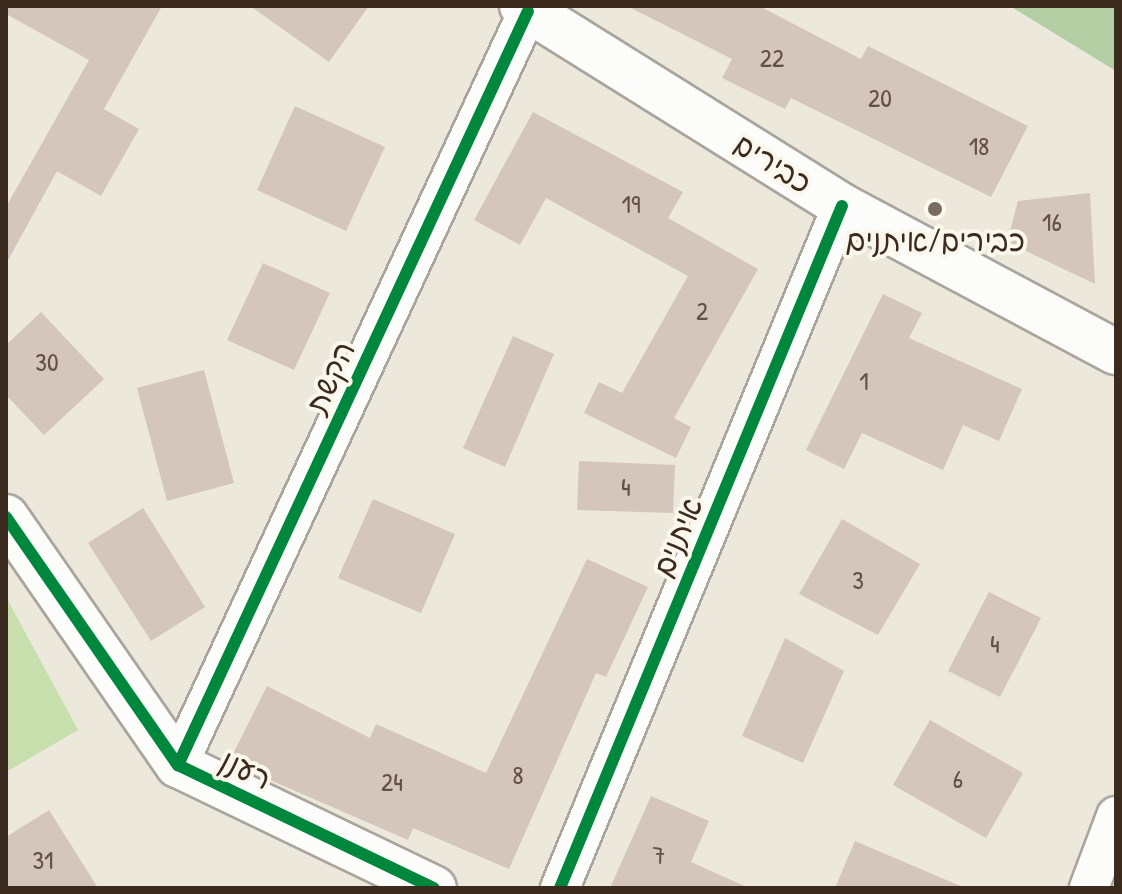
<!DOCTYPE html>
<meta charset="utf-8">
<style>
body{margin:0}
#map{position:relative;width:1122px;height:894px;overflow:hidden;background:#ece8dc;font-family:"Patrick Hand","Playpen Sans Hebrew",sans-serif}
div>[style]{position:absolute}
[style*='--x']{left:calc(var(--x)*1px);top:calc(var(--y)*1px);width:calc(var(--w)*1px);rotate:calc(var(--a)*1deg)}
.green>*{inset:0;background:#c6dfad}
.forest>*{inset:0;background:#b3cea3}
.building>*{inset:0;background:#d5c6bc}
.roads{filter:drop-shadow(2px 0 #a9a49c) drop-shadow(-2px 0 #a9a49c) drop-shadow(0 2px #a9a49c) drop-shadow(0 -2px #a9a49c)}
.street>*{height:38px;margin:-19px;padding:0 19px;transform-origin:19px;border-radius:19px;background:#fcfcfa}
.secondary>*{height:44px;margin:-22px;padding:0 22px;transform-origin:22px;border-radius:22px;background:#fcfcfa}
.cycleway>*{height:12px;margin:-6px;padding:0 6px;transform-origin:6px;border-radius:6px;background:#00873e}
.dots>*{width:22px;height:22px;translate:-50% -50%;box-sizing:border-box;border:4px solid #fbf7ec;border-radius:50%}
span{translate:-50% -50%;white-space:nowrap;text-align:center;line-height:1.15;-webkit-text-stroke:8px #fbf7ec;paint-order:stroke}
.number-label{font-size:26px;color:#625146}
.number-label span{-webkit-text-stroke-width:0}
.street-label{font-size:30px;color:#3b2a1e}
.poi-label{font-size:30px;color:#3b2a1e}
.frame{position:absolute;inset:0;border:8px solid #3b2a1e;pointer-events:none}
</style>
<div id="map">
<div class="green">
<div style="clip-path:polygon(6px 597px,78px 730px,6px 772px)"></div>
</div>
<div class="forest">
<div style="clip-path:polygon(1010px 6px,1116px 6px,1116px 71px)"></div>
</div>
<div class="building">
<div style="clip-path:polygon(6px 6px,162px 6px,104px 109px,139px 129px,101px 196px,57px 171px,6px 264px,6px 207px,89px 60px,6px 14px)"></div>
<div style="clip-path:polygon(250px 6px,369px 6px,329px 62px)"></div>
<div style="clip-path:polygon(627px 6px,759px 6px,861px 59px,868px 46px,1028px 126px,991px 197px,791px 98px,785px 109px,722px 78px,732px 59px)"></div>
<div style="clip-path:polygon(295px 106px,385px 147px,346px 231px,257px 190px)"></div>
<div style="clip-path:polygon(533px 112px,683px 192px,668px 218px,758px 269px,674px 418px,691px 427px,676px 458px,584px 413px,599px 382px,622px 393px,688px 276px,546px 198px,520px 245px,474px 220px)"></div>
<div style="clip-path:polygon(1090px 193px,1095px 284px,1007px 242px,1018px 201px)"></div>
<div style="clip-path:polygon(263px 263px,330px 293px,294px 370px,227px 340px)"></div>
<div style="clip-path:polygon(883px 294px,922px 313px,909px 338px,1022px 389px,999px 441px,963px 425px,943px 470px,862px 433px,844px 469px,806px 450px)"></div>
<div style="clip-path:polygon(41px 312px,104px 379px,44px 435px,6px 395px,6px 345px)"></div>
<div style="clip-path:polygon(513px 336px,554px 354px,505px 467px,463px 448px)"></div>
<div style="clip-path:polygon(204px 370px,234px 483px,167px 501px,137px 388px)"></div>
<div style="clip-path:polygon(579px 461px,675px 465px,673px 513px,577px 510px)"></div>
<div style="clip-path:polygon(373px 499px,455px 534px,421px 613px,338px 578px)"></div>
<div style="clip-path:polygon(143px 508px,205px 607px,151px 641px,88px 543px)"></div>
<div style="clip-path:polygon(842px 519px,920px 564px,878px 635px,799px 594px)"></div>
<div style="clip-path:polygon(587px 559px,648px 587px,606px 677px,596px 673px,509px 869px,413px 828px,408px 840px,229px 762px,267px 686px,370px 738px,376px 724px,486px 773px)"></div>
<div style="clip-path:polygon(989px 592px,1041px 618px,1000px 697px,948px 671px)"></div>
<div style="clip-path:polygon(785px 638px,844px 671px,803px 763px,742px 736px)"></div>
<div style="clip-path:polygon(930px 720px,1023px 773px,986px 838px,893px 785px)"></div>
<div style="clip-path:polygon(651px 796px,709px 821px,691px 862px,749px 888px,610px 888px)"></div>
<div style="clip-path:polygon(49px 810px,98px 888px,6px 888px,6px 837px)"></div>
<div style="clip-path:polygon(855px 841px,965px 888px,835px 888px)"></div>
</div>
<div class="roads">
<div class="street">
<div style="--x:178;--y:765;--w:831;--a:-65.1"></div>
<div style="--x:560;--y:888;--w:738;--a:-67.54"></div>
<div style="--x:1089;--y:888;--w:77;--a:-69.4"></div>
</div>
<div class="secondary">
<div style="--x:522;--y:6;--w:377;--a:32"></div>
<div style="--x:842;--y:206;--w:310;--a:28.1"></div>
<div style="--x:6;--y:517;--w:302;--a:55.3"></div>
<div style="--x:178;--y:765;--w:284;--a:25.7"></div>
</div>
</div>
<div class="cycleway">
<div style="--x:6;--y:517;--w:302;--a:55.3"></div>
<div style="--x:178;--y:765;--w:284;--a:25.7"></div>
<div style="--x:178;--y:765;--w:831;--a:-65.1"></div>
<div style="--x:560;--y:888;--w:738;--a:-67.54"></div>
</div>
<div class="dots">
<div style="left:935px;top:209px;background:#796c60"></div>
</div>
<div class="number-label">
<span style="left:772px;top:58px">22</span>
<span style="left:880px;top:98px">20</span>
<span style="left:979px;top:146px">18</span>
<span style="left:631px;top:204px">19</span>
<span style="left:1052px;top:222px">16</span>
<span style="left:702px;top:311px">2</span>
<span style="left:47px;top:362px">30</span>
<span style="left:864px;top:381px">1</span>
<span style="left:626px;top:487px">4</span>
<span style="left:858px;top:580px">3</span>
<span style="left:995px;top:644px">4</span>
<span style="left:518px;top:775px">8</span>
<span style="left:958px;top:779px">6</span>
<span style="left:392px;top:782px">24</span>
<span style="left:659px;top:855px">7</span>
<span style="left:43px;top:860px">31</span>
</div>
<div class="street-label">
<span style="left:773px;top:163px;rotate:32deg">כבירים</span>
<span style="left:330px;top:377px;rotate:-65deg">הקשת</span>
<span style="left:677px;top:537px;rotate:-67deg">איתנים</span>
<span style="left:246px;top:769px;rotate:26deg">רענן</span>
</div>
<div class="poi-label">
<span style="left:935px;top:240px">כבירים/איתנים</span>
</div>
<div class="frame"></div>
</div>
